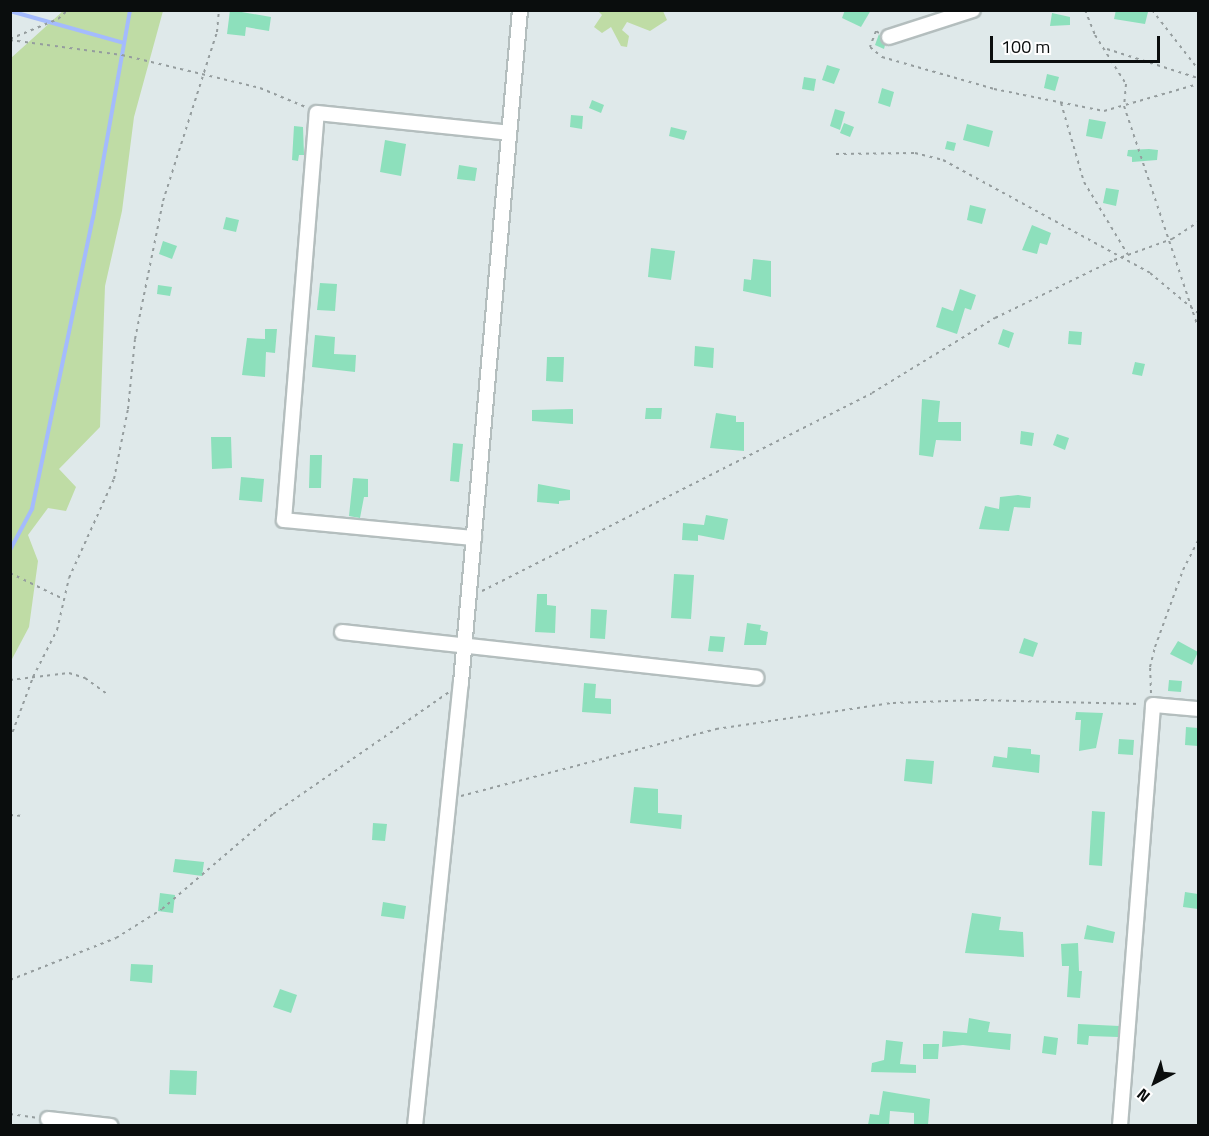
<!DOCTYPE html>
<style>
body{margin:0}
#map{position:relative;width:1209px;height:1136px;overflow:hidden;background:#dfe9ea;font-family:"Titillium Web",sans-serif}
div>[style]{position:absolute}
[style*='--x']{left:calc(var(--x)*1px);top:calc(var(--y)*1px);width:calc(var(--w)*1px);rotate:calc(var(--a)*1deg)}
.green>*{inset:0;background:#bfdca5}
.stream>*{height:4px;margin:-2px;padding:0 2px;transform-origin:2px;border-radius:2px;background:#a4bbfd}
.building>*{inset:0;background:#8de0bc}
.path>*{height:2px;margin-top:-1px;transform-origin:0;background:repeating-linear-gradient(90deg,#959d9e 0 3px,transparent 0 7.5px)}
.roads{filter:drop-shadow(2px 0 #b4bebe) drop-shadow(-2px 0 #b4bebe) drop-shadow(0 2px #b4bebe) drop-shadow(0 -2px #b4bebe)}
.street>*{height:14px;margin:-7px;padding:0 7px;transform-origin:7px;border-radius:7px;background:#fff}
span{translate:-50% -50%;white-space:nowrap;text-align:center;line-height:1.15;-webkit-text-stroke:6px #fff;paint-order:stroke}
.frame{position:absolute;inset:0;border:12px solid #0a0d0d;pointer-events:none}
.north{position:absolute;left:1125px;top:1052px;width:60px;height:60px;-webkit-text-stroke:4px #fff;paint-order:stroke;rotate:221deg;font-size:16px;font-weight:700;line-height:24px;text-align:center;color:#0a0d0d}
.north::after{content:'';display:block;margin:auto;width:21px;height:27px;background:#0a0d0d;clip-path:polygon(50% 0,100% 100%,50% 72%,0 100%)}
.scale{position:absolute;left:990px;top:36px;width:170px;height:27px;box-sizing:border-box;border:3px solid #0a0d0d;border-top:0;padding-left:8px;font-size:18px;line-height:21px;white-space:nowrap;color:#0a0d0d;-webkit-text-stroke:4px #fff;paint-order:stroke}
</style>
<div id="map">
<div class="green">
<div style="clip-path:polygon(63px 11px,163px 11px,134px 117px,122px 211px,105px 286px,100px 427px,59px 469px,76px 487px,66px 511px,48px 508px,28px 535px,38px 561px,29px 627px,11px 661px,11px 58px)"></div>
<div style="clip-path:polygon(598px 11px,663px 11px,667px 20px,650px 31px,627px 22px,622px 30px,629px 36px,627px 47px,621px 46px,611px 27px,602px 33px,594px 27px,602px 15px)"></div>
</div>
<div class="stream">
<div style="--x:10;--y:11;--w:118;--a:15.7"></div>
<div style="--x:10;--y:550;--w:47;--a:-61.8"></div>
<div style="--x:32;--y:509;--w:297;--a:-78.2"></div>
<div style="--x:93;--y:218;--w:211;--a:-79.9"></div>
</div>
<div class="building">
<div style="clip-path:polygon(230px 10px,271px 17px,269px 31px,246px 27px,245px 36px,227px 34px)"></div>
<div style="clip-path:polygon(845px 10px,871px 10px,861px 27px,842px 18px)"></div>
<div style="clip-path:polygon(1116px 10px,1148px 12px,1145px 24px,1114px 19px)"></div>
<div style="clip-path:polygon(1052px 13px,1070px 17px,1070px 25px,1050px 26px)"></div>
<div style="clip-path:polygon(879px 34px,885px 45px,884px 49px,875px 45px)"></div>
<div style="clip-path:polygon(827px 65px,840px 69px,834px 84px,822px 80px)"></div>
<div style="clip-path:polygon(1047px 74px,1059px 77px,1055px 91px,1044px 88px)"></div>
<div style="clip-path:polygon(804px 77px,816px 79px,814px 91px,802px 89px)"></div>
<div style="clip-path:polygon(882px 88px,894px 92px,890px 107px,878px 103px)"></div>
<div style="clip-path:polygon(592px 100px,604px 105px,601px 113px,589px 108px)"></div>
<div style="clip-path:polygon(835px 109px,845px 112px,840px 130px,830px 126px)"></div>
<div style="clip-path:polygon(571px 115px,583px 116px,582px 129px,570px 127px)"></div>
<div style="clip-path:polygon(1089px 119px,1106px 122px,1102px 139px,1086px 136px)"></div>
<div style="clip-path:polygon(844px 123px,854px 127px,850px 137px,840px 133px)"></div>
<div style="clip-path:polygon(967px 124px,993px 131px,989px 147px,963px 140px)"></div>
<div style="clip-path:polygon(294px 126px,303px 127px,304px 155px,299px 155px,298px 161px,292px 160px)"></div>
<div style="clip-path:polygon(671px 127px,687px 131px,684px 140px,669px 136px)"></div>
<div style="clip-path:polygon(385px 140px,406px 144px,401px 176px,380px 172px)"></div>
<div style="clip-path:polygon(947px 141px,956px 143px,954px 151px,945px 149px)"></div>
<div style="clip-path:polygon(1149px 149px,1158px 150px,1157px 160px,1132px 162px,1132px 157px,1127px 156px,1128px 150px)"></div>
<div style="clip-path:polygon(459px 165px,477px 168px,475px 181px,457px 179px)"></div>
<div style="clip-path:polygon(1106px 188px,1119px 190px,1116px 206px,1103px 203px)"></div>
<div style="clip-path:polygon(970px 205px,986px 209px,982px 224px,967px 220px)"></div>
<div style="clip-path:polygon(226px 217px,239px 220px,236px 232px,223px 229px)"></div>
<div style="clip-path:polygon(1032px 225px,1051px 233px,1047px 245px,1040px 243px,1037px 254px,1022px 250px)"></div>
<div style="clip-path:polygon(163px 241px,177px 246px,172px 259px,159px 254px)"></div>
<div style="clip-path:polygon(651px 248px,675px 251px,671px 280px,648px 277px)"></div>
<div style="clip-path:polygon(753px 259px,771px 261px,771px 297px,743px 291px,744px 279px,751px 280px)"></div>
<div style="clip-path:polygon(320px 283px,337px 284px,335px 311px,317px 310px)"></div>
<div style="clip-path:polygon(158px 285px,172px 287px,170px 296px,157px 294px)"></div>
<div style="clip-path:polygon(960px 289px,976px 295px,971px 310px,965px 308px,957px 334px,936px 327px,942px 307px,953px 311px)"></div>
<div style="clip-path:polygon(265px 329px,277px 329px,275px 353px,266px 352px,265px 377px,242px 375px,247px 338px,265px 339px)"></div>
<div style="clip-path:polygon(1003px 329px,1014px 333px,1009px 348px,998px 344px)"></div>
<div style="clip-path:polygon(1069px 331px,1082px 332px,1081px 345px,1068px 344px)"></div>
<div style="clip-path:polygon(315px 335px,335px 337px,334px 354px,356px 355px,355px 372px,312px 367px)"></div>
<div style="clip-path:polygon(695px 346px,714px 348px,713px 368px,694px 366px)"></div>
<div style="clip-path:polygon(547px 357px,564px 357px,563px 382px,546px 381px)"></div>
<div style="clip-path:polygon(1135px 362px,1145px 364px,1142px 376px,1132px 374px)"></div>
<div style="clip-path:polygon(922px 399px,940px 401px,938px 422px,961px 422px,961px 441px,936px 440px,933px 457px,919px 455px)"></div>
<div style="clip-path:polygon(646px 408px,662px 408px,661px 419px,645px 419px)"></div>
<div style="clip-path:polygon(573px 409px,573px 424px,532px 421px,532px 410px)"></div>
<div style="clip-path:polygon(716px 413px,736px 416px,736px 422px,744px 422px,744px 451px,710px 448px)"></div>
<div style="clip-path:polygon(1021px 431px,1034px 433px,1032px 446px,1020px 444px)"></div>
<div style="clip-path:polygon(1057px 434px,1069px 438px,1065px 450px,1053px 445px)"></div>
<div style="clip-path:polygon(211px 437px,231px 437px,232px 468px,212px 469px)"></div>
<div style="clip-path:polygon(453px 443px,463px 444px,459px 482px,450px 481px)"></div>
<div style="clip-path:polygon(310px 455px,322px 455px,321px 488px,309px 488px)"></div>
<div style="clip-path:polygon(241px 477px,264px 479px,262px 502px,239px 500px)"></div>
<div style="clip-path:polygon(353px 478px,368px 479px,368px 497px,364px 497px,360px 518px,349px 516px)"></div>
<div style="clip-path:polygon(538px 484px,570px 490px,570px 500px,559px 501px,559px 504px,537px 502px)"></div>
<div style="clip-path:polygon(1018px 495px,1031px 497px,1030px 508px,1014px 507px,1009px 531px,979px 529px,985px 506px,999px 509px,1000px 497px)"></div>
<div style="clip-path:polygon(706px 515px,728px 519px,724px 540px,698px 535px,698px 541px,682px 540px,683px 523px,704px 525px)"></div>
<div style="clip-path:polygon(674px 574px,694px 575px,691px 619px,671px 618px)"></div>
<div style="clip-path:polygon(537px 594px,547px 594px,547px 605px,556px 606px,555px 633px,535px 632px)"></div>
<div style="clip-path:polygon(591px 609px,607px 610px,605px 639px,590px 638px)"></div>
<div style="clip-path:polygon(747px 623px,761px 625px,760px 630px,768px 632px,766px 645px,744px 645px)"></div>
<div style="clip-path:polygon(710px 636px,725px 637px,723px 652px,708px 651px)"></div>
<div style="clip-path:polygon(1024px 638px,1038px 643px,1033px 657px,1019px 653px)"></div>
<div style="clip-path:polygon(1178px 641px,1198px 652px,1192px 665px,1170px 654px)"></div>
<div style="clip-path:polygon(1169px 680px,1182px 681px,1181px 692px,1168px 691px)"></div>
<div style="clip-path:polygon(584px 683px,596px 684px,595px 698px,611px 699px,611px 714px,582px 712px)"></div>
<div style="clip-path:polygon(1076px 712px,1103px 713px,1096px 748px,1079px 751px,1081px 720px,1075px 720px)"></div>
<div style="clip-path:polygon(1186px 727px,1198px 728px,1198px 746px,1185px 745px)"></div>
<div style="clip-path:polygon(1119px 739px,1134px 740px,1133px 755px,1118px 754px)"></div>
<div style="clip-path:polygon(1008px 747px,1031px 749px,1031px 754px,1040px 755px,1039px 773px,992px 767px,994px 756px,1007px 758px)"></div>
<div style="clip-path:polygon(906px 759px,934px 761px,932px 784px,904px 781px)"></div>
<div style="clip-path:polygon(634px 787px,658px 789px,658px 813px,682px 815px,681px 829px,630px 823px)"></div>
<div style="clip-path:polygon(1092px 811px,1105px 812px,1102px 866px,1089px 865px)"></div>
<div style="clip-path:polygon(373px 823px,387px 824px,385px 841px,372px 840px)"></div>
<div style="clip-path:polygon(175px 859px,204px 862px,202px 876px,173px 872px)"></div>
<div style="clip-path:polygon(1185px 892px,1198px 894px,1198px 909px,1183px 907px)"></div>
<div style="clip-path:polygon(160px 893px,175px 895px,173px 913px,158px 911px)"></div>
<div style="clip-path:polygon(383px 902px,406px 906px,404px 919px,381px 916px)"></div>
<div style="clip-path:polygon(972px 913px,1001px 917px,999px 930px,1023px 932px,1024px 957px,965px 953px)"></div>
<div style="clip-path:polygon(1087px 925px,1115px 932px,1113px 943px,1084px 939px)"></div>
<div style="clip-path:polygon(1078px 943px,1079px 971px,1082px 971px,1080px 998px,1067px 997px,1069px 966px,1062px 966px,1061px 944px)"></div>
<div style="clip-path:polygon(131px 964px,153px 965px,152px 983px,130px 981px)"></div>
<div style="clip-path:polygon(280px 989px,297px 995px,291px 1013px,273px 1007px)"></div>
<div style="clip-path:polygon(969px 1018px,990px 1022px,988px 1032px,1011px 1034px,1010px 1050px,963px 1045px,942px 1047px,943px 1031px,967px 1033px)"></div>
<div style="clip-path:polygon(1078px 1024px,1119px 1026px,1118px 1037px,1089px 1036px,1088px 1045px,1077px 1044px)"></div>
<div style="clip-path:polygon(1044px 1036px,1058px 1038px,1056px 1055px,1042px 1053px)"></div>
<div style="clip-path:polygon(886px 1040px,903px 1042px,900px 1064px,916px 1065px,916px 1073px,871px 1072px,872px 1063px,884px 1060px)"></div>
<div style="clip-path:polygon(923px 1044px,939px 1044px,938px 1059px,923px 1059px)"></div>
<div style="clip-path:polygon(170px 1070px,197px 1071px,196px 1095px,169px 1094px)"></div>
<div style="clip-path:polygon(883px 1091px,930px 1099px,928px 1125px,914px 1125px,914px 1113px,890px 1111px,889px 1125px,868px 1125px,870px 1114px,879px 1115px)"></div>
</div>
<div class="path">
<div style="--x:1085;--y:10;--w:27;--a:68"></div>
<div style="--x:1095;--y:35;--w:58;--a:57.7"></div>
<div style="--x:1126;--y:84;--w:22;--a:95"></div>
<div style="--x:1124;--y:106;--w:233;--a:71.5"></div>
<div style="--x:1152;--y:10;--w:75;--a:52.1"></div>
<div style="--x:879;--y:33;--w:4;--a:-146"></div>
<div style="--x:876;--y:31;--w:17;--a:111"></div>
<div style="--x:870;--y:47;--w:16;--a:40"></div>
<div style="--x:882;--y:57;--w:116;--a:15.9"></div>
<div style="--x:994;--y:89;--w:112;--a:11.3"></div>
<div style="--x:1104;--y:111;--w:98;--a:-16"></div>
<div style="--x:10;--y:39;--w:52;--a:-22.6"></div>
<div style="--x:58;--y:19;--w:13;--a:-42"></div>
<div style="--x:10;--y:40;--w:113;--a:7.6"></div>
<div style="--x:122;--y:55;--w:142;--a:13.4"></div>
<div style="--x:260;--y:88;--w:52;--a:22.6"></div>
<div style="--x:1107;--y:49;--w:96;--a:17.7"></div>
<div style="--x:1061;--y:103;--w:82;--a:73.8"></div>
<div style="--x:1084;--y:182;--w:85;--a:58.9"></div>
<div style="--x:836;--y:154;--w:79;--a:-0.7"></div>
<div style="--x:915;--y:153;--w:29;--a:14"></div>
<div style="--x:943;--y:160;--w:236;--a:28.6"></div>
<div style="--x:1150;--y:273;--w:62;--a:39.8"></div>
<div style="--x:10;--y:573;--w:59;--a:26.1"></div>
<div style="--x:482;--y:591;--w:437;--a:-26.9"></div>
<div style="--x:872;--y:393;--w:144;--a:-31.4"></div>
<div style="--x:995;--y:318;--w:132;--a:-26"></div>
<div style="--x:1114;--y:260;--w:62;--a:-19.9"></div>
<div style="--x:1172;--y:239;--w:31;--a:-33"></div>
<div style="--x:10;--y:680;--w:59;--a:-6.8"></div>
<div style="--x:69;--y:673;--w:17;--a:17"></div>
<div style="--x:85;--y:678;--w:26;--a:36"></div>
<div style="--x:1151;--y:693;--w:26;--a:-92"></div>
<div style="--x:1150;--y:667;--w:21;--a:-76"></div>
<div style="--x:1155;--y:647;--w:82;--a:-70"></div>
<div style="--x:1183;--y:570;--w:33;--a:-63"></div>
<div style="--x:10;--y:739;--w:66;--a:-69.6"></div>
<div style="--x:33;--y:677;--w:53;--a:-62.9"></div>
<div style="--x:57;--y:630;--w:53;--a:-77"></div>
<div style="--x:69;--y:578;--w:109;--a:-65.6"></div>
<div style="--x:114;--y:479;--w:71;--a:-78.7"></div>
<div style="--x:128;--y:409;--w:70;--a:-84.3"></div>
<div style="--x:135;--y:339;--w:141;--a:-78.5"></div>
<div style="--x:163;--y:201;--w:177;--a:-72.3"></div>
<div style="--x:217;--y:32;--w:22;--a:-85"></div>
<div style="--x:461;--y:796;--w:264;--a:-14.7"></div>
<div style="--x:716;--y:729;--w:179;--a:-8.4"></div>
<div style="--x:893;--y:703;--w:83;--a:-2.1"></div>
<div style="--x:976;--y:700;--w:165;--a:1.4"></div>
<div style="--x:10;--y:815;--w:13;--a:4"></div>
<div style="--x:10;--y:980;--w:114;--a:-21.6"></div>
<div style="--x:116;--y:938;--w:54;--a:-32.2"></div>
<div style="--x:162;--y:909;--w:146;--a:-40.6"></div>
<div style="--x:273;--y:814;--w:214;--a:-34.7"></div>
<div style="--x:10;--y:1114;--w:27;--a:8"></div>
</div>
<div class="roads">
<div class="street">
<div style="--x:889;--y:37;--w:88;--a:-17.8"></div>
<div style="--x:474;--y:538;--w:191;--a:-174.6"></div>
<div style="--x:284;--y:520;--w:408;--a:-85.4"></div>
<div style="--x:317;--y:113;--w:193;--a:5.9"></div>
<div style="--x:342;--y:632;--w:417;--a:6.3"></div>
<div style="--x:48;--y:1119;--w:63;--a:6.3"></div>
<div style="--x:415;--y:1126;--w:445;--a:-84.1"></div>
<div style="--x:461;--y:683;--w:676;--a:-84.99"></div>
<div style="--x:1120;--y:1126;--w:422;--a:-85.5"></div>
<div style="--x:1153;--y:705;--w:45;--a:5.1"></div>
</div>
</div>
<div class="frame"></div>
<div class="north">N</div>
<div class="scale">100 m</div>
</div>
